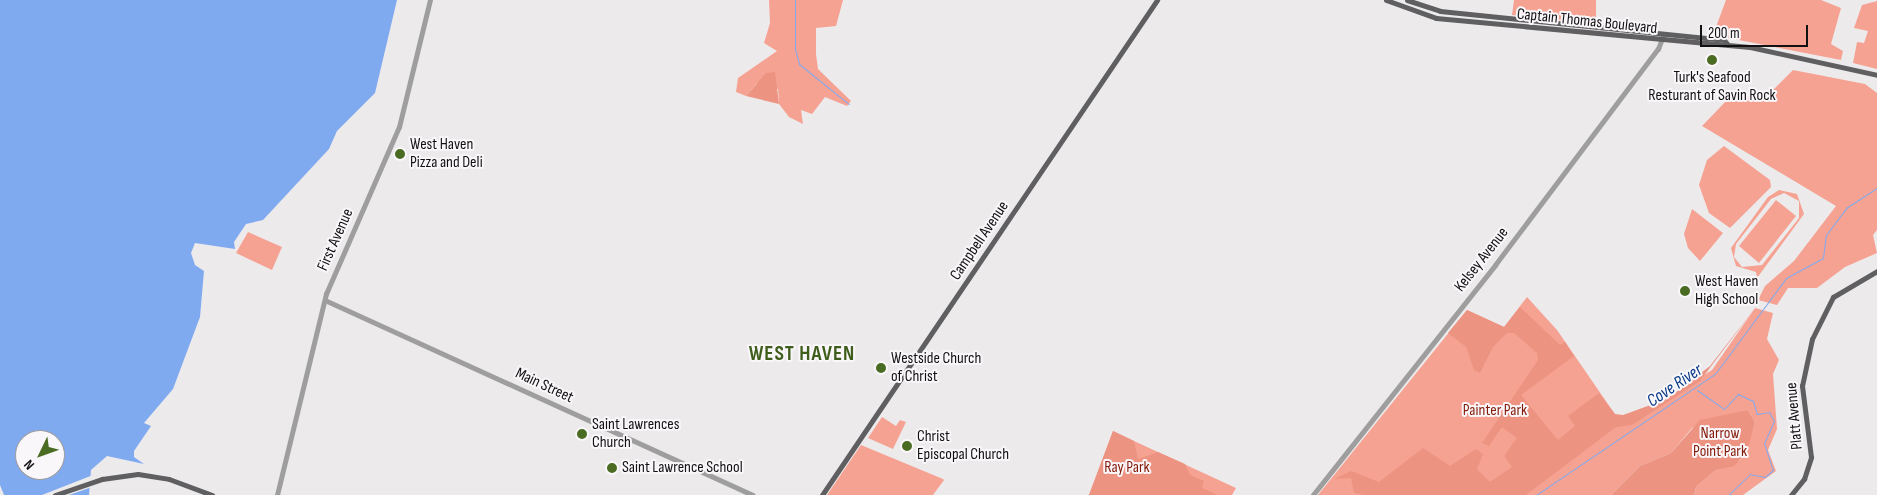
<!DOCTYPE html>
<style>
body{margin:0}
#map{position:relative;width:1877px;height:495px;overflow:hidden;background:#edeaec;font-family:"Sofia Sans Condensed",sans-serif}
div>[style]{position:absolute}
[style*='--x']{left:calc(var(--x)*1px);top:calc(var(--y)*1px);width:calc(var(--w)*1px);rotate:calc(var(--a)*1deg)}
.green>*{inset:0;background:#f6a292}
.forest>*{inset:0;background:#ed9382}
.water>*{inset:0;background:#80aaf0}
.pier>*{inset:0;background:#edeaec}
.stream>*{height:1px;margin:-0.5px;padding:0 0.5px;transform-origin:0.5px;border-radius:0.5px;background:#80aaf0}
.minor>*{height:4.5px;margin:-2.25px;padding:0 2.25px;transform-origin:2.25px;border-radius:2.25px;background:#9e9e9f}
.major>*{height:5px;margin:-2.5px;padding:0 2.5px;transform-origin:2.5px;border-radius:2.5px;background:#5f5f61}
.dots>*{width:14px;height:14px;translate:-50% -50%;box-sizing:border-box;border:2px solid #faf7fa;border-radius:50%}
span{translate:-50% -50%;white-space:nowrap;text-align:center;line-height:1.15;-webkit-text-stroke:4px #faf7fa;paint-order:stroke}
.street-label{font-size:16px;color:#121112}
.poi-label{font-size:16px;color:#121112}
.left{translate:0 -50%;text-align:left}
.park-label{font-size:16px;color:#841b0a}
.water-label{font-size:18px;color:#083a89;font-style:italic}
.district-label{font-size:21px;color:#3f5d1b;font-weight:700;letter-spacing:1px}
.north{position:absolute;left:15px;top:430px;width:50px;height:50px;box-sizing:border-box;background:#faf7fa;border:1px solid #9d9b9d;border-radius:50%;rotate:228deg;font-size:14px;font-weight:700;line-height:20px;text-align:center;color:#121112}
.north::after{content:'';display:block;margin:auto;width:18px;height:22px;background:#4a6b22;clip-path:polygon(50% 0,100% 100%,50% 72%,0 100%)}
.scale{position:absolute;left:1700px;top:25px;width:108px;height:22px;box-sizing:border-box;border:2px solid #121112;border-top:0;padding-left:6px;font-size:15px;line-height:18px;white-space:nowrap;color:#121112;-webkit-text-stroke:4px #faf7fa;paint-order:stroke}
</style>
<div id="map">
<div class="green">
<div style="clip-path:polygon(769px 0,843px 0,836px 26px,816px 28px,816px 54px,818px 69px,851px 101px,847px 106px,825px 97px,812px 114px,801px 110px,803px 124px,789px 117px,779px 104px,778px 89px,757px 83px,746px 96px,736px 92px,738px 78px,777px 51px,764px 43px,770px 23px)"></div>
<div style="clip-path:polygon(1514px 0,1596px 0,1596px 18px,1594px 23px,1512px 15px)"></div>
<div style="clip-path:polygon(1726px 0,1821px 0,1841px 8px,1831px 44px,1843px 51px,1841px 60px,1713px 35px)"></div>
<div style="clip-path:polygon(1877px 1px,1877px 69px,1853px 63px,1857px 42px,1864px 43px,1868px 31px,1854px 28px,1862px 5px)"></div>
<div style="clip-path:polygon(1793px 70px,1865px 84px,1877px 93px,1877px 230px,1873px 235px,1877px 253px,1845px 267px,1817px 288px,1788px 288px,1777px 305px,1758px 300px,1765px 286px,1794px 261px,1836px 206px,1702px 126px,1731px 96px,1766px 97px)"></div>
<div style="clip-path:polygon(1724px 146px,1770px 180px,1771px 187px,1730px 228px,1709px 213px,1699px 185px,1707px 160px)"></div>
<div style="clip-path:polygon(evenodd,1779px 190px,1797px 194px,1804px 214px,1757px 278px,1756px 272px,1736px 266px,1731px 248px,1768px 197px,1779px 190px,1784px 193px,1799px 201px,1799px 218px,1762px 265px,1742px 267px,1734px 257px,1736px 244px,1771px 199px,1784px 193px)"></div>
<div style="clip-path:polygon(1776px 200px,1796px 216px,1759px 263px,1739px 246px)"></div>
<div style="clip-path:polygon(1692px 209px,1723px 233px,1700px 261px,1688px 248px,1684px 234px)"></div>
<div style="clip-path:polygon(248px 232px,282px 247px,272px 270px,236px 253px)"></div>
<div style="clip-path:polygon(1527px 297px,1557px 330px,1623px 426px,1712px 370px,1755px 308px,1773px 313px,1767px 339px,1779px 360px,1773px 374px,1777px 429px,1768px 450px,1776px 471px,1743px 495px,1694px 495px,1696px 487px,1716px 470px,1740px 460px,1746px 452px,1755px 422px,1748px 410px,1692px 428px,1671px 453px,1640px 466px,1611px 495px,1318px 495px,1467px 310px,1504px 327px)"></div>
<div style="clip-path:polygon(882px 417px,896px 426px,900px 420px,906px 422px,893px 449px,868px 438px)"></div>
<div style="clip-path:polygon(1113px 431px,1134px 441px,1236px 488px,1232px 495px,1089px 495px)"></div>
<div style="clip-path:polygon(861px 445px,943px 479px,944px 480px,933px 495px,827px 495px)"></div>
</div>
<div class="forest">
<div style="clip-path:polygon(775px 72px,779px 104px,746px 96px,766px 73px)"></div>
<div style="clip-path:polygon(1520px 307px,1560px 345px,1565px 342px,1574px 356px,1521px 395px,1558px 440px,1575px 426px,1568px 416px,1599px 393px,1615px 414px,1623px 415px,1667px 399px,1710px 366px,1755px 308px,1700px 381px,1632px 425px,1616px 427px,1526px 495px,1364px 495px,1354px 493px,1351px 478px,1334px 479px,1351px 471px,1379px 482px,1423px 448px,1450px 466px,1476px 449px,1483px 454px,1477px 469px,1490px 482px,1512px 467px,1504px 456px,1517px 438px,1502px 427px,1489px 446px,1482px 443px,1538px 360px,1537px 353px,1514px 333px,1507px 333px,1493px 347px,1480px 373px,1474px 370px,1466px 347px,1448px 333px,1467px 310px,1504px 327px)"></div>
<div style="clip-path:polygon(1748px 410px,1755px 422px,1747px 452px,1734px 466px,1716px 470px,1696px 487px,1694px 495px,1611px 495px,1640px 466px,1671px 453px,1700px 420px)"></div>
<div style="clip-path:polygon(1113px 431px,1134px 441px,1138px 459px,1158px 452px,1185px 464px,1190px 475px,1204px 481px,1202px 488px,1218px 495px,1089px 495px)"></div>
</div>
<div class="water">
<div style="clip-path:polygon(evenodd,0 0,397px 0,375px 93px,337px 131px,329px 149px,263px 220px,246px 224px,234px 242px,235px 249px,195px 243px,191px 253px,195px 265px,204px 271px,200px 317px,173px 389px,144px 423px,151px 426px,134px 451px,134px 457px,144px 464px,107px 456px,91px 470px,89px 495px,4px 495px,0 485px,0 0,25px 440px,55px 440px,55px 470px,25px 470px,25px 440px)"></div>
</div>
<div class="pier">
<div style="clip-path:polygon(93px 475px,92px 487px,69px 495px,42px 495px)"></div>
</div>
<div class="stream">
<div style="--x:795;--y:0;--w:49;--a:90"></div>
<div style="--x:795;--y:49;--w:16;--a:75"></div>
<div style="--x:799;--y:64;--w:64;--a:38.7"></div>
<div style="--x:1697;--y:390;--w:33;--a:35"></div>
<div style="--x:1724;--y:409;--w:21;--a:-47"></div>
<div style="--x:1738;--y:394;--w:17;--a:25"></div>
<div style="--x:1753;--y:401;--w:14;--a:73"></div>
<div style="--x:1757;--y:414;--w:12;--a:-9"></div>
<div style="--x:1769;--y:412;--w:10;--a:61"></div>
<div style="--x:1774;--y:421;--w:24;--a:114"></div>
<div style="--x:1764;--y:443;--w:28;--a:72"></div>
<div style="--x:1773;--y:470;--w:11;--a:139"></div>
<div style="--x:1765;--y:477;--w:15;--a:-169"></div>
<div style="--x:1750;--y:474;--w:30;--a:136"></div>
<div style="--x:1536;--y:495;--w:216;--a:-34.1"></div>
<div style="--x:1715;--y:374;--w:119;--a:-53.5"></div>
<div style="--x:1786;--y:278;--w:42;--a:-28.4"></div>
<div style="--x:1823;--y:258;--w:23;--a:-83"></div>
<div style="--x:1826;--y:235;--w:34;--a:-53"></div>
<div style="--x:1846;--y:208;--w:37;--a:-33"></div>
</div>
<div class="minor">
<div style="--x:325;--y:300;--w:470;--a:24.5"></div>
<div style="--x:277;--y:495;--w:207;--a:-76.3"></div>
<div style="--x:326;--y:294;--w:182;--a:-66.4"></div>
<div style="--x:399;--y:127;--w:131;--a:-76.3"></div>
<div style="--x:1313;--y:495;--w:293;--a:-51.6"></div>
<div style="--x:1495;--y:265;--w:271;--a:-53"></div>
<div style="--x:1658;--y:49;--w:14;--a:-69"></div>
</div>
<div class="major">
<div style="--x:1386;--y:0;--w:53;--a:19.8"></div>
<div style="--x:1436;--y:18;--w:315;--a:5.3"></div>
<div style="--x:1750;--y:47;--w:130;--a:12.4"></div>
<div style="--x:1407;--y:0;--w:35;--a:18"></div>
<div style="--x:1440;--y:11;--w:285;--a:5.8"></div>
<div style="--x:1724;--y:40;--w:6;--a:51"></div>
<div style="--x:55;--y:495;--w:50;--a:-18.8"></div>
<div style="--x:102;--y:479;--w:36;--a:-8"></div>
<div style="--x:138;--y:474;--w:31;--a:9"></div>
<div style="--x:169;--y:479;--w:46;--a:20.4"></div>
<div style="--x:822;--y:495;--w:598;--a:-55.91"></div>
<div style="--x:1791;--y:495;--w:21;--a:-51"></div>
<div style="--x:1804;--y:479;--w:23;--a:-72"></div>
<div style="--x:1811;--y:457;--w:72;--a:-97.2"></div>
<div style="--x:1802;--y:386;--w:48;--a:-78"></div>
<div style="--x:1812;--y:339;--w:47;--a:-63.4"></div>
<div style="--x:1833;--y:297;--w:51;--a:-30.6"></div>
</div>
<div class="dots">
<div style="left:1712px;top:60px;background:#4a6b22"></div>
<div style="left:400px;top:154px;background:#4a6b22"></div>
<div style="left:1685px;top:291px;background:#4a6b22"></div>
<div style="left:881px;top:368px;background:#4a6b22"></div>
<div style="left:582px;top:434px;background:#4a6b22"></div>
<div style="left:907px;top:446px;background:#4a6b22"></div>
<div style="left:612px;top:468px;background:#4a6b22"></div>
</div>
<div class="street-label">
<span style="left:1587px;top:22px;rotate:6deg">Captain Thomas Boulevard</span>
<span style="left:336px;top:240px;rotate:-66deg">First Avenue</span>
<span style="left:980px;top:241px;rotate:-56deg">Campbell Avenue</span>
<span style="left:1482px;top:260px;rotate:-52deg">Kelsey Avenue</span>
<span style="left:544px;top:386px;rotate:25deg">Main Street</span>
<span style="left:1795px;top:416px;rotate:-95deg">Platt Avenue</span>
</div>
<div class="poi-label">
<span style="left:1712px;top:87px">Turk's Seafood<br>Resturant of Savin Rock</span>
<span class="left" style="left:410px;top:154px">West Haven<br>Pizza and Deli</span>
<span class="left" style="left:1695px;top:291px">West Haven<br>High School</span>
<span class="left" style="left:891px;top:368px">Westside Church<br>of Christ</span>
<span class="left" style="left:592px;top:434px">Saint Lawrences<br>Church</span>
<span class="left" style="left:917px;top:446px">Christ<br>Episcopal Church</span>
<span class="left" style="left:622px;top:468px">Saint Lawrence School</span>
</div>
<div class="park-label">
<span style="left:1495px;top:411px">Painter Park</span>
<span style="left:1720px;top:443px">Narrow<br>Point Park</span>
<span style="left:1127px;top:468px">Ray Park</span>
</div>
<div class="water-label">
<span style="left:1675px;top:386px;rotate:-34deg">Cove River</span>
</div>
<div class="district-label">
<span style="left:802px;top:354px">WEST HAVEN</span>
</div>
<div class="north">N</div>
<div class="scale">200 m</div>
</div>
